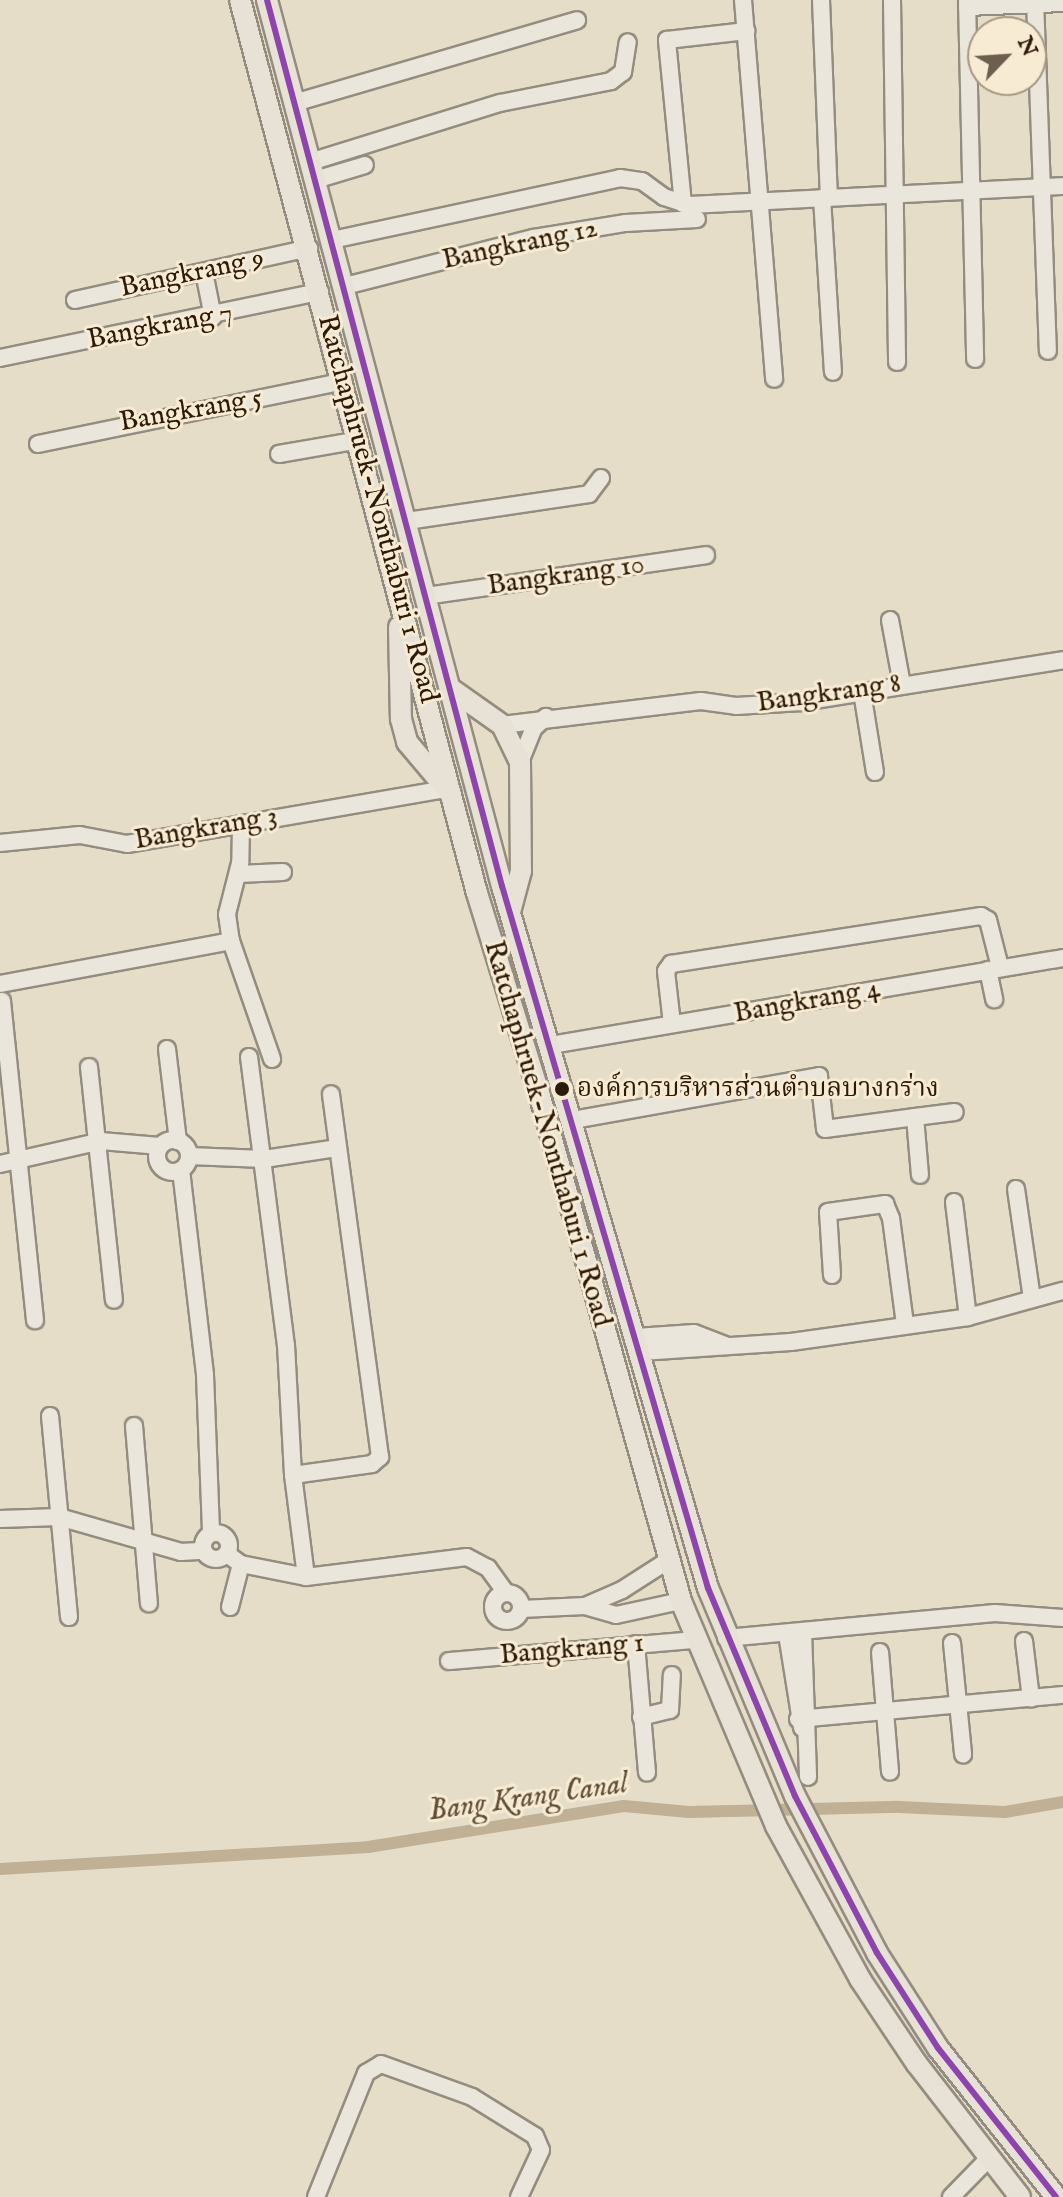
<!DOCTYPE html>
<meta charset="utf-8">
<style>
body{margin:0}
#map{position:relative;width:1063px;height:2197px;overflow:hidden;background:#e6ddc9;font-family:"IM FELL English","Noto Serif Thai",serif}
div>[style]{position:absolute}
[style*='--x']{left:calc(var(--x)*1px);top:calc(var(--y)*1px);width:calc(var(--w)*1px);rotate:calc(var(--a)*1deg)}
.canal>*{height:12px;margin:-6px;padding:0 6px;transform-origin:6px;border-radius:6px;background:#c0b095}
.roads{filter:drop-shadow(2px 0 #948d7f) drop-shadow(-2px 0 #948d7f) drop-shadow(0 2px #948d7f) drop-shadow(0 -2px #948d7f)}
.minor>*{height:16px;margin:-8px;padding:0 8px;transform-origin:8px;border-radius:8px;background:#eae6dc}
.minor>.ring{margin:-8px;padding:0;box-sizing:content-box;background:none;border:16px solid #eae6dc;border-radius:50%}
.major>*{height:20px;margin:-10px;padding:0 10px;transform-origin:10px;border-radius:10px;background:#e7e1d6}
.bus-1>*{height:6px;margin:-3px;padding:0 3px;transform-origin:3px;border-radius:3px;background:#8e44ad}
.dots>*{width:22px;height:22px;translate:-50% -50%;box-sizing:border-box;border:4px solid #f7ecd3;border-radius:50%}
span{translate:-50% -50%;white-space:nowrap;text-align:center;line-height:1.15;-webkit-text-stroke:6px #f7ecd3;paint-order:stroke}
.bus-label{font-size:26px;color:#2d1a0a}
.left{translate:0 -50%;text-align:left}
.street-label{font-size:28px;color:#2d1a0a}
.water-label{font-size:30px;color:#614e39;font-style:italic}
.north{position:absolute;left:967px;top:16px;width:80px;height:80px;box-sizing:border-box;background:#f7ecd3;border:2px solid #a69883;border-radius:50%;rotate:65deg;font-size:22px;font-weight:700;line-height:32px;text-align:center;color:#2d1a0a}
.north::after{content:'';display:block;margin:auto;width:28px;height:36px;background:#6e5e4d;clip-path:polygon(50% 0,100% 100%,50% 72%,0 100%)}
</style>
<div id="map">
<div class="canal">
<div style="--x:0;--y:1869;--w:369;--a:-3.4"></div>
<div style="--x:368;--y:1847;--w:259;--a:-9.1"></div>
<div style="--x:624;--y:1806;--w:65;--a:5.3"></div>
<div style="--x:689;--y:1812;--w:210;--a:-1.4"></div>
<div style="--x:899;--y:1807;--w:106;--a:2.7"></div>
<div style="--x:1005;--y:1812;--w:59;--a:-9.8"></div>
</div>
<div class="roads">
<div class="minor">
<div style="--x:743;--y:0;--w:380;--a:85.3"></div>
<div style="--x:821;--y:0;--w:198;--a:87.7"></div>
<div style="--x:892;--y:0;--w:362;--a:89.2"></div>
<div style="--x:967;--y:0;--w:359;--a:88.7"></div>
<div style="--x:1035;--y:0;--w:351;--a:87.9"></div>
<div style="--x:967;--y:7;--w:96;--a:-2.4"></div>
<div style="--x:294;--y:103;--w:295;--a:-16.3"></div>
<div style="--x:310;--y:162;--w:199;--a:-17.3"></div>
<div style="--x:500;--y:103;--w:113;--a:-11.2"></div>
<div style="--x:611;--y:81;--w:15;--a:-37"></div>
<div style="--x:623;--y:72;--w:30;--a:-81"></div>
<div style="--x:315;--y:180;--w:52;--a:-16.7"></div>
<div style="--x:822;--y:198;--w:174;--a:86.4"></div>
<div style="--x:683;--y:204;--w:165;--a:-95.6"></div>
<div style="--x:667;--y:40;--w:80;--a:-6.5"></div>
<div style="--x:332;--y:240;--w:295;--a:-12.1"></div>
<div style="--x:620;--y:178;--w:22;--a:8"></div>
<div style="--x:642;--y:181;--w:27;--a:36"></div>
<div style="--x:664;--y:197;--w:25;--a:18"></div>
<div style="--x:688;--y:205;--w:375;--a:-2.9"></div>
<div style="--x:204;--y:272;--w:46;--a:78.7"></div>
<div style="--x:345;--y:286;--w:195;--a:-14.3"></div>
<div style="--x:534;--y:238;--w:93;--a:-9.3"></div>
<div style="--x:626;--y:223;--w:71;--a:-3.2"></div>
<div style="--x:75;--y:300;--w:240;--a:-12.5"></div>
<div style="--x:0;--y:358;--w:327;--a:-11.7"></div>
<div style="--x:38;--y:444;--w:312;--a:-11.6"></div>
<div style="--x:279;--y:454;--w:81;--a:-9.9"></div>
<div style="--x:407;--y:521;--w:184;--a:-8.4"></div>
<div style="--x:589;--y:494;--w:20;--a:-53"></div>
<div style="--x:426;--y:596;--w:283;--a:-8.3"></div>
<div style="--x:890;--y:620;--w:66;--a:79.5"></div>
<div style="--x:862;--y:692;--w:81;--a:80.8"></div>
<div style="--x:502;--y:725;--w:200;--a:-6.9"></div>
<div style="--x:701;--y:701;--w:35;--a:8"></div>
<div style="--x:736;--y:706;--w:66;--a:-3.5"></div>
<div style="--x:802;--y:702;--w:264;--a:-9.1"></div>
<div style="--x:520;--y:762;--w:35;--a:-68"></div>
<div style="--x:533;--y:729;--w:18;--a:-43"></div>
<div style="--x:241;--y:824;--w:39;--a:91"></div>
<div style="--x:240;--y:863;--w:53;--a:104.3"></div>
<div style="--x:227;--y:914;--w:27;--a:82"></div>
<div style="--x:231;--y:941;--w:125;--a:70.8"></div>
<div style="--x:0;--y:843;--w:80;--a:-5.7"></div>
<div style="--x:80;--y:835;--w:48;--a:10.8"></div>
<div style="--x:127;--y:844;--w:324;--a:-9.8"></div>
<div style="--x:238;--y:874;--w:45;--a:-2.5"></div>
<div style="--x:988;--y:970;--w:30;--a:78"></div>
<div style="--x:0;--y:984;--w:235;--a:-10.5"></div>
<div style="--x:2;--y:1001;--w:321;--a:84.1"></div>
<div style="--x:672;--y:1024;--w:53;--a:-96.5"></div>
<div style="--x:666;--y:971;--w:9;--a:-54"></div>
<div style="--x:671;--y:964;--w:314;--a:-8.8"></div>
<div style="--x:981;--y:916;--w:8;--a:30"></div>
<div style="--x:988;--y:920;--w:49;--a:75.7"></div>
<div style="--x:551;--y:1045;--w:519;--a:-9.64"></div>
<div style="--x:167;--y:1049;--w:93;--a:83.2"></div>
<div style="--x:249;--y:1057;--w:290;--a:82.7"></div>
<div style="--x:286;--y:1345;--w:130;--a:86.9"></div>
<div style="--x:293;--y:1475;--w:103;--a:82.7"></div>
<div style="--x:89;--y:1067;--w:234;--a:83.9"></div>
<div style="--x:915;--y:1117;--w:40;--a:-7.1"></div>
<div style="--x:573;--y:1120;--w:250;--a:-10.1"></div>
<div style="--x:819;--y:1076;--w:53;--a:83.5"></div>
<div style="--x:825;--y:1129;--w:91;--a:-7.6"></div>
<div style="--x:915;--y:1117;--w:58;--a:85.1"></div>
<div class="ring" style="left:157px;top:1140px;width:16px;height:16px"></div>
<div style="--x:189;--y:1156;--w:75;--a:2.3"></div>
<div style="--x:264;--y:1159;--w:75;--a:-8.5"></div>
<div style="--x:0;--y:1164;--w:104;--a:-12.8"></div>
<div style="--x:101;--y:1141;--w:59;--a:4.8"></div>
<div style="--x:181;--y:1170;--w:206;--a:83.3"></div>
<div style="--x:205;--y:1375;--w:158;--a:87.8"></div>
<div style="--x:1016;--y:1189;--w:111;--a:81.7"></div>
<div style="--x:954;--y:1202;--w:116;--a:83.1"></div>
<div style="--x:832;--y:1275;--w:63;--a:-93.6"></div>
<div style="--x:828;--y:1212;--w:58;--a:-8"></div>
<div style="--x:885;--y:1204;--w:15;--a:67"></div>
<div style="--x:891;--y:1218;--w:108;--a:82.5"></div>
<div style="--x:636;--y:1337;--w:58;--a:-3.9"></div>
<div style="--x:694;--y:1333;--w:34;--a:21"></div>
<div style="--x:641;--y:1352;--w:150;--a:-3.8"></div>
<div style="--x:791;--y:1342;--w:179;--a:-8"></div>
<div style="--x:968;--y:1317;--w:98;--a:-15.5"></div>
<div style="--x:50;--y:1416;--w:202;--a:84.6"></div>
<div style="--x:134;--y:1426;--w:178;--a:85.2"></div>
<div style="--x:293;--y:1475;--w:80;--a:-7.9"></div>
<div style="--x:372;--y:1464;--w:11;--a:-41"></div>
<div style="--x:380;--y:1457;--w:366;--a:-97.7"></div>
<div style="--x:0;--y:1519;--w:59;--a:-1.9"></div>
<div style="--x:59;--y:1517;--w:127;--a:16"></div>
<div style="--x:181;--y:1552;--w:22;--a:-3"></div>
<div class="ring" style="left:203px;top:1533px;width:10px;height:10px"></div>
<div style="--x:227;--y:1554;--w:17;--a:36"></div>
<div style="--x:241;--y:1564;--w:66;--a:11.3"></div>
<div style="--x:306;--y:1577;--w:162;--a:-7.1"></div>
<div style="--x:467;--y:1557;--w:24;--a:28"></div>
<div style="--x:488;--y:1568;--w:31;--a:54"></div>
<div class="ring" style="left:493px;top:1593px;width:12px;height:12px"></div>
<div style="--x:585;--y:1606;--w:32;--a:16"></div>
<div style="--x:616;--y:1615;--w:66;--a:-12.2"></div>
<div style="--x:230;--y:1607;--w:44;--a:-75.7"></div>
<div style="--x:521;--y:1609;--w:64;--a:-2.7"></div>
<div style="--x:585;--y:1606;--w:40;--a:-23.4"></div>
<div style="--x:622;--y:1590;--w:56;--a:-32.6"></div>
<div style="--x:803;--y:1632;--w:145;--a:88"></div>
<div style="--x:787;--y:1634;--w:95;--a:80.9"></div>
<div style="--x:726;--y:1638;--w:270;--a:-5.3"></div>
<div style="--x:995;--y:1613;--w:68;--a:4.2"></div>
<div style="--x:1024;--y:1641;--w:58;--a:83.1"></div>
<div style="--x:952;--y:1643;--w:112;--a:84.3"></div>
<div style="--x:636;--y:1644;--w:129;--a:85.1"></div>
<div style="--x:880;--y:1652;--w:120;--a:85.2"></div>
<div style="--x:449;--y:1661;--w:248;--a:-4.9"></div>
<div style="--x:641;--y:1717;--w:30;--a:-14"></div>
<div style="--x:670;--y:1710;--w:35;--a:-87"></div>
<div style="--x:798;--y:1719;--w:266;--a:-5.2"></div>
<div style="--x:316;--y:2197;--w:134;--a:-68"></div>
<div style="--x:366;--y:2073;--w:17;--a:-31"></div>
<div style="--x:381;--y:2064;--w:97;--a:19.9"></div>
<div style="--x:472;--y:2097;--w:74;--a:31.8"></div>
<div style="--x:535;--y:2136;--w:15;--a:67"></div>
<div style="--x:541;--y:2150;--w:52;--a:115.1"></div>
<div style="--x:951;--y:2197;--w:54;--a:-45.7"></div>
</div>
<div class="major">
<div style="--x:240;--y:0;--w:924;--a:75.14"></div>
<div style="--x:477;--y:893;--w:209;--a:72.8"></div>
<div style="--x:539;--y:1093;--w:527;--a:74.38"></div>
<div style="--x:681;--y:1601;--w:244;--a:67.1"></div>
<div style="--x:776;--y:1826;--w:175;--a:61.2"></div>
<div style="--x:860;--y:1979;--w:102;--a:56.2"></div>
<div style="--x:917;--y:2064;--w:168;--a:52.2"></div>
<div style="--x:267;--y:0;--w:917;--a:75.15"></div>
<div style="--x:502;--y:886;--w:732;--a:73.65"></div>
<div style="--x:708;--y:1588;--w:225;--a:67.3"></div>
<div style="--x:795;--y:1796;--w:177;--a:62.4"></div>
<div style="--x:877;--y:1953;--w:113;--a:57.3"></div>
<div style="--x:938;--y:2048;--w:190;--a:51.6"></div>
<div style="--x:399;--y:627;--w:92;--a:88.8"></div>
<div style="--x:401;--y:719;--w:24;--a:75"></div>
<div style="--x:407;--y:742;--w:68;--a:49.8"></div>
<div style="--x:451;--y:689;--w:62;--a:35.2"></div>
<div style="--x:502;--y:725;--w:41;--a:64.1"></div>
<div style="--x:520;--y:762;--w:109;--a:89.5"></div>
<div style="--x:521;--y:871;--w:42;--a:105"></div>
</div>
</div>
<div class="bus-1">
<div style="--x:267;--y:0;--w:917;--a:75.15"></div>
<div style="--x:502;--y:886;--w:732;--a:73.65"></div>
<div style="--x:708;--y:1588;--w:225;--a:67.3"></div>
<div style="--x:795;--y:1796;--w:177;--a:62.4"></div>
<div style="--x:877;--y:1953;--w:113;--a:57.3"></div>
<div style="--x:938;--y:2048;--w:190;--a:51.6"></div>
</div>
<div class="dots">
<div style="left:562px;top:1089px;background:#2d1a0a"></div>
</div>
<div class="bus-label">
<span class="left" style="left:577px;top:1089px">องค์การบริหารส่วนตำบลบางกร่าง</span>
</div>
<div class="street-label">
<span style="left:520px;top:245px;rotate:-12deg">Bangkrang 12</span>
<span style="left:192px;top:274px;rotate:-12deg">Bangkrang 9</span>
<span style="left:160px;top:327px;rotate:-11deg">Bangkrang 7</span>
<span style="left:191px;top:411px;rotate:-10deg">Bangkrang 5</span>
<span style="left:377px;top:509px;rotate:75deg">Ratchaphruek-Nonthaburi 1 Road</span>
<span style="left:566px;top:576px;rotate:-8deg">Bangkrang 10</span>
<span style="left:829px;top:694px;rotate:-8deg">Bangkrang 8</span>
<span style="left:206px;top:829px;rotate:-10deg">Bangkrang 3</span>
<span style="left:807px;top:1002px;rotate:-10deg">Bangkrang 4</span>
<span style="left:547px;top:1134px;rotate:74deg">Ratchaphruek-Nonthaburi 1 Road</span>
<span style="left:572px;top:1650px;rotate:-5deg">Bangkrang 1</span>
</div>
<div class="water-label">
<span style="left:528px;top:1798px;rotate:-8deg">Bang Krang Canal</span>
</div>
<div class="north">N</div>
</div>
